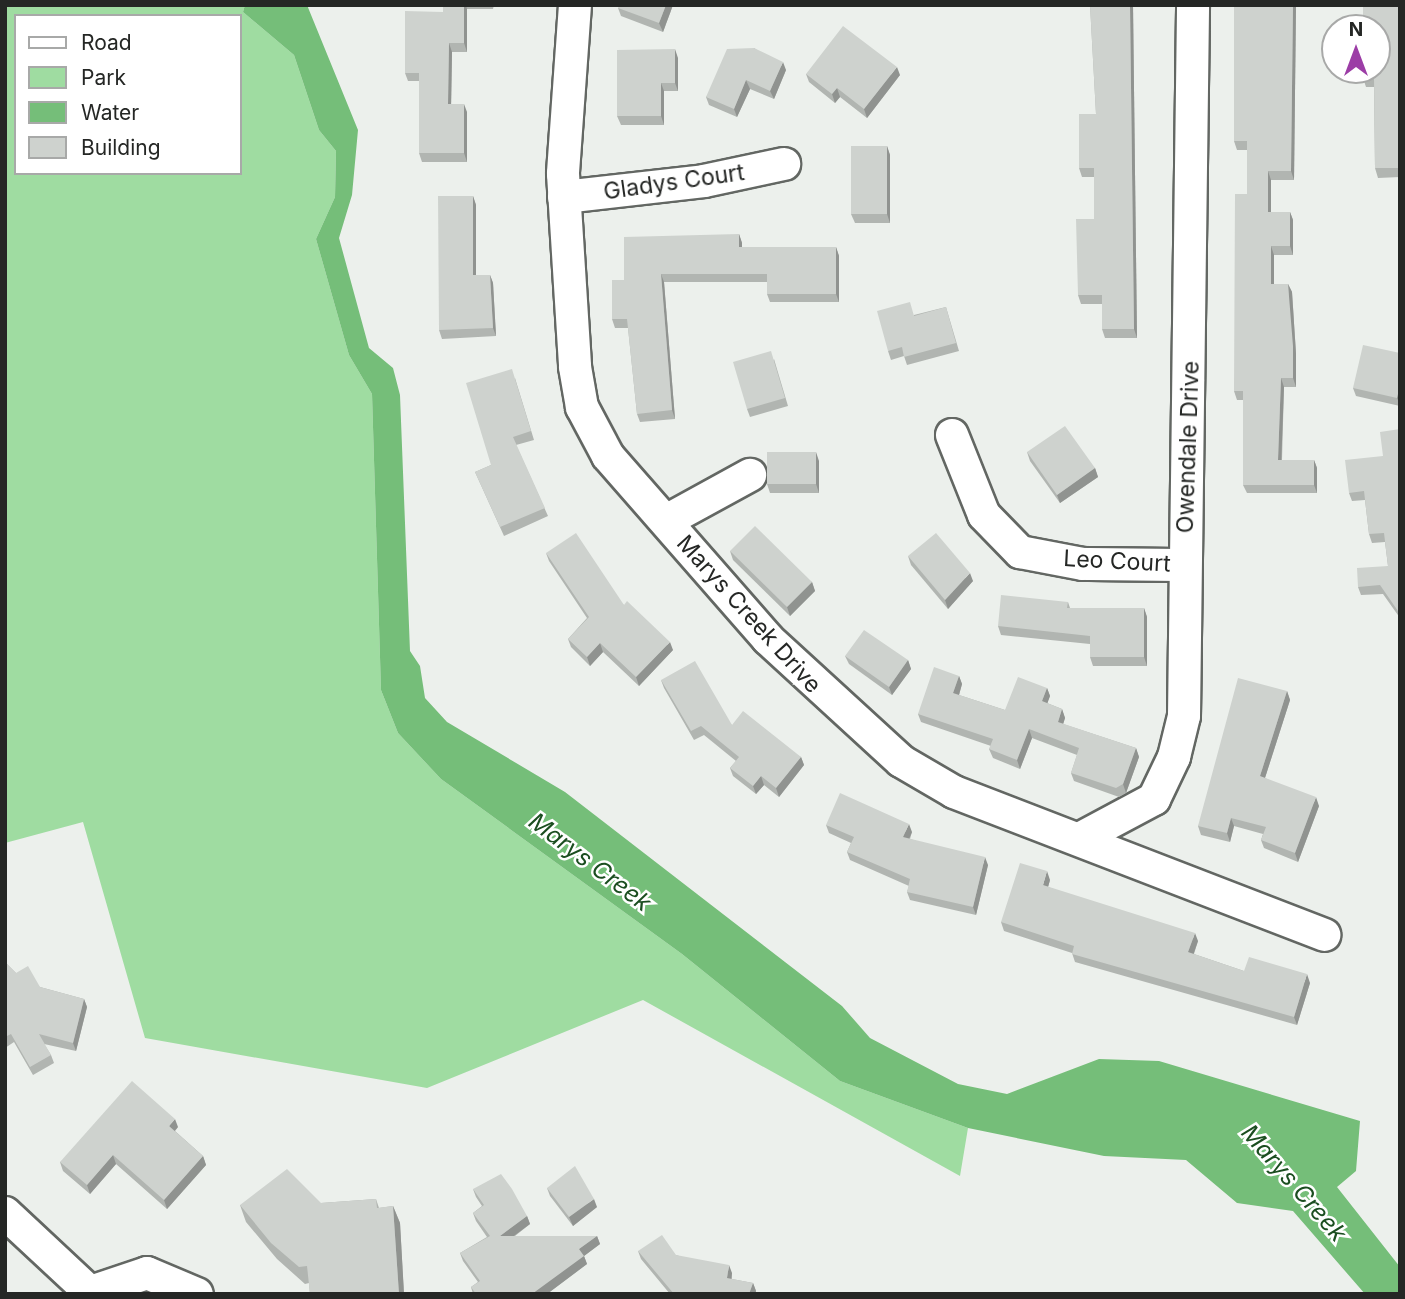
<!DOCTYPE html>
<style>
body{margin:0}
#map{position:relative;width:1405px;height:1299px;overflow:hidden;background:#ecf0ec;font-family:Inter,sans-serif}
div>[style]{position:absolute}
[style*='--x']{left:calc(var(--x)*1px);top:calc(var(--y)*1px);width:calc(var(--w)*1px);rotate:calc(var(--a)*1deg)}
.green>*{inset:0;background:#9fdca1}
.water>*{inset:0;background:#75be79}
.roads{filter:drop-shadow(2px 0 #636763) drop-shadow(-2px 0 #636763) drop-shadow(0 2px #636763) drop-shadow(0 -2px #636763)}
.minor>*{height:32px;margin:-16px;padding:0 16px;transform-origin:16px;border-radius:16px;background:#fff}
.wall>*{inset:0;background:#b1b5b1}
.shaded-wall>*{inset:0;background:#909390}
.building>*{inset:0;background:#ced2ce}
span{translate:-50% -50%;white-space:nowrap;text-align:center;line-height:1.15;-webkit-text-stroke:5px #fff;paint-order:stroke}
.street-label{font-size:23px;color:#252725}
.water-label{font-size:24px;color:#1b4e20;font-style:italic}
.frame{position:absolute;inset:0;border:7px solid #252725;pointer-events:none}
.legend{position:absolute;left:14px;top:14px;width:228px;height:161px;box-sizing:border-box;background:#fff;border:2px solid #a8a9a8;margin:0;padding:9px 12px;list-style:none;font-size:21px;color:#252725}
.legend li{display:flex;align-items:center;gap:14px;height:35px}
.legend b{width:35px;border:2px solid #a8a9a8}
.north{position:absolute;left:1321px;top:14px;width:70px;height:70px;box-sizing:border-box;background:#fff;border:2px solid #a8a9a8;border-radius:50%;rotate:0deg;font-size:19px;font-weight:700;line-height:28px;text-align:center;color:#252725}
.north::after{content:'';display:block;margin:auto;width:24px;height:32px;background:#9c3da6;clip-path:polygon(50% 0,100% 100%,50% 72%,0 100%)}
</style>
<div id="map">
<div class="green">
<div style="clip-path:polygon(evenodd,5px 5px,245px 5px,243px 12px,294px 55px,319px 130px,336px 151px,335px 197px,316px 239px,349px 355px,372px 394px,381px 690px,398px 733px,441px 779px,682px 954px,840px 1081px,968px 1128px,960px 1176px,643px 1000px,427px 1088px,145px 1038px,83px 822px,5px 843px,5px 5px,16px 16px,240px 16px,240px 173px,16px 173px,16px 16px)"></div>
</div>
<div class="water">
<div style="clip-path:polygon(245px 5px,307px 5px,358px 130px,352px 195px,339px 238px,369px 348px,393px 368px,400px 395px,410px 651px,420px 666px,425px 698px,447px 722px,565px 792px,842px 1006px,870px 1038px,958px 1084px,1007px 1094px,1099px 1059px,1159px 1061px,1360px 1121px,1356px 1171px,1337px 1187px,1400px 1267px,1400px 1294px,1365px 1294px,1293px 1211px,1237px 1203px,1186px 1160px,1104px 1156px,968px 1128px,840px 1081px,682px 954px,441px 779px,398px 733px,381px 690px,372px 394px,349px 355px,316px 239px,335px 197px,336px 151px,319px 130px,294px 55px,243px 12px)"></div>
</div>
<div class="roads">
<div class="minor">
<div style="--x:575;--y:5;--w:169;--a:94.1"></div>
<div style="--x:563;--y:174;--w:193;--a:86.4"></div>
<div style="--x:575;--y:367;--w:41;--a:80.1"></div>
<div style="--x:582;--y:407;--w:55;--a:62"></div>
<div style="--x:608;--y:456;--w:243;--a:48.8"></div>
<div style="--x:768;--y:639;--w:180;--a:42.5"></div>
<div style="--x:901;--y:761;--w:61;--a:30.3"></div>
<div style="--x:954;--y:792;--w:397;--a:21.1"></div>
<div style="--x:564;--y:197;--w:141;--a:-6.5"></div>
<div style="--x:704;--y:181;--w:82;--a:-12"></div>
<div style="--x:952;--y:435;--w:86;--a:68.2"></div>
<div style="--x:984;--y:515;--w:52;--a:45.8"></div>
<div style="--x:1020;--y:552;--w:64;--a:10.8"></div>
<div style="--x:1083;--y:564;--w:102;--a:0.6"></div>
<div style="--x:666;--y:521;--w:96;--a:-28.7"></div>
<div style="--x:1081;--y:838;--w:83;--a:-28.1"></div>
<div style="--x:1154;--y:799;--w:47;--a:-64.5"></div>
<div style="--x:1174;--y:757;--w:42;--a:-76.3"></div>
<div style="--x:1184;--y:716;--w:711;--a:-89.27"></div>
<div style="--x:5;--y:1213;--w:119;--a:43"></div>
<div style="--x:91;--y:1292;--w:59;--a:-18.7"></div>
<div style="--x:147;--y:1273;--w:54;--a:22.8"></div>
</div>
</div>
<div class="wall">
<div style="clip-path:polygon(443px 5px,494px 5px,493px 9px,467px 9px,467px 52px,452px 52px,451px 104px,467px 112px,467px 162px,422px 162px,419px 153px,419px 81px,408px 81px,405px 73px,443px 12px)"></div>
<div style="clip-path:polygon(673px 5px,663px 32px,621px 16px,618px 8px)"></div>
<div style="clip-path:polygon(1090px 5px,1133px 5px,1137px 338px,1105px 338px,1102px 329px,1102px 304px,1081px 304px,1078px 295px,1094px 219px,1094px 177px,1082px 177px,1079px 168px,1096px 114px)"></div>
<div style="clip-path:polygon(1234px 5px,1296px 5px,1294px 180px,1271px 180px,1271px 212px,1290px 212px,1293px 220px,1293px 255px,1274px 255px,1274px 284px,1288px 284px,1292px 292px,1296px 354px,1296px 387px,1284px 387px,1282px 460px,1314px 460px,1317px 468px,1317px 493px,1247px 493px,1243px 485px,1243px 400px,1237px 400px,1234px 391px,1247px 194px,1247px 150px,1237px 150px,1234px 141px)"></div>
<div style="clip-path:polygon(1400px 5px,1400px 177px,1378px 178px,1375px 168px,1374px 87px,1366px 87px,1363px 78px)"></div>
<div style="clip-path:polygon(754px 48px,786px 70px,774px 99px,750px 89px,737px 117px,709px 105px,706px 97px)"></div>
<div style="clip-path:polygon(678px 58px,678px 91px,664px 91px,664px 125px,621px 125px,617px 116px)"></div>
<div style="clip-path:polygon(806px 74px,900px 75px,867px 118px,840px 97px,835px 103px,809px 82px)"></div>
<div style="clip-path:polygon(887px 146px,890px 155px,890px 223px,855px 223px,851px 214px)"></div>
<div style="clip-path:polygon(473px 196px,476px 205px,476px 275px,490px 275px,493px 283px,496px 336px,442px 339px,439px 330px)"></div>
<div style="clip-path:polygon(739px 234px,742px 243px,742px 247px,836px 247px,839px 256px,839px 302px,770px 302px,767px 294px,767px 282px,664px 282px,675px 419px,640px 422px,637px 414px,628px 328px,615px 328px,612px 319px,624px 280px)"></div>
<div style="clip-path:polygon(946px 307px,959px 351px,907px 365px,904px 356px,891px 360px,888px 351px,914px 315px)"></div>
<div style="clip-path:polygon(1400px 353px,1400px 406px,1356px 396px,1353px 388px)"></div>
<div style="clip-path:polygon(774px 359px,788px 406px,750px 417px,747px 409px)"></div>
<div style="clip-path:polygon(515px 378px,534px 440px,516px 445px,548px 516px,504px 536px,475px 472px,491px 465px)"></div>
<div style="clip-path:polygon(1400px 429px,1400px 618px,1383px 594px,1361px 595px,1358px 587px,1388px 566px,1385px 542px,1372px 543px,1369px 534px,1365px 500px,1352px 501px,1349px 493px,1383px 456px)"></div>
<div style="clip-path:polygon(1027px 452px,1095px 468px,1098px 477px,1060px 503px,1030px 461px)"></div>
<div style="clip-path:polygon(819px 461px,819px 493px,770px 493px,767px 484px)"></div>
<div style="clip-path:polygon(730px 551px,812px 582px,815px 591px,790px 616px,733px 560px)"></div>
<div style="clip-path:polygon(546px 553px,624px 605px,673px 650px,639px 686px,603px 652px,590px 666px,571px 647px,568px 639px,587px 618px,549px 561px)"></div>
<div style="clip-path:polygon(908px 556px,973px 581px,948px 609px,911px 565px)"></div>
<div style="clip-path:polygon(1068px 602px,1070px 608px,1144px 608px,1147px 617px,1147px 666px,1093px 666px,1090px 657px,1090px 644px,1001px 635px,998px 626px)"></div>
<div style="clip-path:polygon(845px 656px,908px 660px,911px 669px,892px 695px,849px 664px)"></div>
<div style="clip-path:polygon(959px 676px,962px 684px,959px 695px,1005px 710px,1047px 688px,1050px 696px,1047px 703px,1062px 709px,1065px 718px,1063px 724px,1136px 748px,1139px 757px,1126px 793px,1119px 797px,1074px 781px,1071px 773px,1077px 755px,1032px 738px,1020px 769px,993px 758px,989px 749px,991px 746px,921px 722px,918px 714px)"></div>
<div style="clip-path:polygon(661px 680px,732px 725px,801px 757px,804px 765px,779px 797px,764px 785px,756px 794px,733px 776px,730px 768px,736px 761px,704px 735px,694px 740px,664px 688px)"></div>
<div style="clip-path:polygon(1287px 691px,1290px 700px,1265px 778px,1319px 806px,1298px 862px,1264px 848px,1261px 840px,1263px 834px,1234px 826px,1230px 842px,1201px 835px,1198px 826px)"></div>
<div style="clip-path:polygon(826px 825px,912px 832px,910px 839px,988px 865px,976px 915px,910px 900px,907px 892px,909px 886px,850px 860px,847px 852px,851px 843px,829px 833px)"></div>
<div style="clip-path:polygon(1050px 880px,1048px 887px,1198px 941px,1194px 954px,1244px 971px,1310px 983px,1297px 1025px,1075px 962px,1072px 953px,1004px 931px,1001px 922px)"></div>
<div style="clip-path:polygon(5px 962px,16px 973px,40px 987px,84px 999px,87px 1007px,76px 1051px,44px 1044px,51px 1055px,54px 1063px,33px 1075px,14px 1042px,5px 1048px)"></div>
<div style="clip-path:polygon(178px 1127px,175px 1131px,203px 1156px,206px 1165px,167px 1209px,116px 1164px,90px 1194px,63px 1171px,60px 1162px)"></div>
<div style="clip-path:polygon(547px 1188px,597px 1207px,573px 1226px,550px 1196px)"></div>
<div style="clip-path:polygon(473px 1189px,527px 1216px,530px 1224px,515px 1236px,597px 1236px,600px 1244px,584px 1256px,587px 1264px,547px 1294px,473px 1294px,471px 1287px,478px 1282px,463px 1261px,460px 1253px,487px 1237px,476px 1221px,473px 1213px,482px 1206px,476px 1197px)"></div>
<div style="clip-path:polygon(376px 1199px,379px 1208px,393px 1206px,400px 1223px,404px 1294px,310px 1294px,309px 1283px,305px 1284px,277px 1259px,246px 1222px,240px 1205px,321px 1203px)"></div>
<div style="clip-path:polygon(638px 1251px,676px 1255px,732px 1273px,732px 1279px,753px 1283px,756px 1291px,755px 1294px,670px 1294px,641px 1259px)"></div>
</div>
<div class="shaded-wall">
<div style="clip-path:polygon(464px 5px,466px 5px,467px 9px,467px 52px,464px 43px)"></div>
<div style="clip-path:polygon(666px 5px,673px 5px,663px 32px,659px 23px)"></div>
<div style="clip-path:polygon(1130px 5px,1133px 5px,1137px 338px,1134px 329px)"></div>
<div style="clip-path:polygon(1293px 5px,1296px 5px,1294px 180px,1291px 171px)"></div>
<div style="clip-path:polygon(449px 43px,452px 52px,451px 112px,448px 104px)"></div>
<div style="clip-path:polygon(675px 49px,678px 58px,678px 91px,675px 83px)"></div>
<div style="clip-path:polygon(783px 62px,786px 70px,774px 99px,770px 91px)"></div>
<div style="clip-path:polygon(897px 67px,900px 75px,867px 118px,864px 109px)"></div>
<div style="clip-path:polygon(746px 80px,750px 89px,737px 117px,734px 109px)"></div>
<div style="clip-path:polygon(661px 83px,664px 91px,664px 125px,661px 116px)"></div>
<div style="clip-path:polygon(837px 88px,840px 97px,835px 103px,832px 94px)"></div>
<div style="clip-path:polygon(464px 104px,467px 112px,467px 162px,464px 153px)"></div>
<div style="clip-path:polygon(887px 146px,890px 155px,890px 223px,887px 214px)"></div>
<div style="clip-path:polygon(1268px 171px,1271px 180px,1271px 220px,1268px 212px)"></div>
<div style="clip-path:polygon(473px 196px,476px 205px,476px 284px,473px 275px)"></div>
<div style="clip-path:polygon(1290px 212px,1293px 220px,1293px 255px,1290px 246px)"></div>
<div style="clip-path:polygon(739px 234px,742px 243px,742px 256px,739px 247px)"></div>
<div style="clip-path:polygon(1271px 246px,1274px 255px,1274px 292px,1271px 284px)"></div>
<div style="clip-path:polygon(836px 247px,839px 256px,839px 302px,836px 294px)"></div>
<div style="clip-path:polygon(661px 274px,664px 282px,675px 419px,672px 410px)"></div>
<div style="clip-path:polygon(490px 275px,493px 283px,496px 336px,493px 328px)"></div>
<div style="clip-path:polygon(1288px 284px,1292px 292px,1296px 354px,1296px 387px,1293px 378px)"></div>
<div style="clip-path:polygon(1281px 378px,1284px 387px,1281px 468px,1278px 460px)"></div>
<div style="clip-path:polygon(1400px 385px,1400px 405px,1397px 398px)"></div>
<div style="clip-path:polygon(816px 452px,819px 461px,819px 493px,816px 484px)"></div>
<div style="clip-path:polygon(1314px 460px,1317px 468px,1317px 493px,1314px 485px)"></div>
<div style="clip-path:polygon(1095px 468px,1098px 477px,1060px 503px,1057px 495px)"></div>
<div style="clip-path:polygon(970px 573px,973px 581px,948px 609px,945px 600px)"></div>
<div style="clip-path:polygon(812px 582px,815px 591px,790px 616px,787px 607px)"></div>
<div style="clip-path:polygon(1144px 608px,1147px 617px,1147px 666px,1144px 657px)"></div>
<div style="clip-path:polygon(670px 642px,673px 650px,639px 686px,636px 677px)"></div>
<div style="clip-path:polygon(600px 643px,603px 652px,590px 666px,587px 657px)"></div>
<div style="clip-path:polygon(908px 660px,911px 669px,892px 695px,889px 687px)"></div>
<div style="clip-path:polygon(959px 676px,962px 684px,957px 702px,953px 693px)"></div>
<div style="clip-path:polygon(1047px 688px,1050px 696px,1045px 710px,1042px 701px)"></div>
<div style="clip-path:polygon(1287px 691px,1290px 700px,1263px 784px,1260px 776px)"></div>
<div style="clip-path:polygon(1062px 709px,1065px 718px,1061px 731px,1058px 722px)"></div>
<div style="clip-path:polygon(1029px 729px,1032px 738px,1020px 769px,1017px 760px)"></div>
<div style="clip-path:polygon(1136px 748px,1139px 757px,1126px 793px,1123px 784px)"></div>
<div style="clip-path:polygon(801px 757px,804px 765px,779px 797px,776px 788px)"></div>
<div style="clip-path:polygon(761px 776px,764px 785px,756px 794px,753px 786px)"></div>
<div style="clip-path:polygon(1316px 797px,1319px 806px,1298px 862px,1295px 853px)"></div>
<div style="clip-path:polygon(1231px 818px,1234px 826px,1230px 842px,1227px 833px)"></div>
<div style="clip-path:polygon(909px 824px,912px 832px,906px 846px,903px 837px)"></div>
<div style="clip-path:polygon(985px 857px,988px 865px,976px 915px,973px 907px)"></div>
<div style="clip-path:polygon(1047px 871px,1050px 880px,1046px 894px,1043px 885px)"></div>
<div style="clip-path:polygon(1195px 933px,1198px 941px,1191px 961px,1188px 952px)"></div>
<div style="clip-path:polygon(1307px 974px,1310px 983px,1297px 1025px,1294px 1017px)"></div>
<div style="clip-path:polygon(84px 999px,87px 1007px,76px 1051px,73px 1043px)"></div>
<div style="clip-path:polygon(175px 1119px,178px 1127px,172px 1134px,169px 1126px)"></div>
<div style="clip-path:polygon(113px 1155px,116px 1164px,90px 1194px,87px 1185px)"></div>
<div style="clip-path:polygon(203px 1156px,206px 1165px,167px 1209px,164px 1200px)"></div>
<div style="clip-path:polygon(594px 1199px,597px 1207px,573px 1226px,569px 1217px)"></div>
<div style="clip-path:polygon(393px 1206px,400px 1223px,404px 1294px,399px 1294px)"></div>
<div style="clip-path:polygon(527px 1216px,530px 1224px,503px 1244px,500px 1236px)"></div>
<div style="clip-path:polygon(597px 1236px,600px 1244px,584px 1256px,587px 1264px,547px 1294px,532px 1294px,579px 1249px)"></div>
<div style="clip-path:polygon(729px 1265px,732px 1273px,730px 1286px,727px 1278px)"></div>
<div style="clip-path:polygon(753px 1283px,756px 1291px,755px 1294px,749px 1294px)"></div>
</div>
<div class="building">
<div style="clip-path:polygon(443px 5px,464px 5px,464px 43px,449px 43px,448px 104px,464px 104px,464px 153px,419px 153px,419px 73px,405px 73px,405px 11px,443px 12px)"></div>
<div style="clip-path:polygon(619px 5px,666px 5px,659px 23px,618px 8px)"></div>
<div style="clip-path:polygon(1090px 5px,1130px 5px,1134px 329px,1102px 329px,1102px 295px,1078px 295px,1076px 219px,1094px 219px,1094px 168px,1079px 168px,1079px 114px,1096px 114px)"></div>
<div style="clip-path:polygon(1234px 5px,1293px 5px,1291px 171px,1268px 171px,1268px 212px,1290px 212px,1290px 246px,1271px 246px,1271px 284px,1288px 284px,1293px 346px,1293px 378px,1281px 378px,1278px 460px,1314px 460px,1314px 485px,1243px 485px,1243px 391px,1234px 391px,1235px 194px,1247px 194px,1247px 141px,1234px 141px)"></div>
<div style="clip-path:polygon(1363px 5px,1400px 5px,1400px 168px,1375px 168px,1374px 78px,1363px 78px,1363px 70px,1377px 70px,1377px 28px,1363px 28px)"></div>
<div style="clip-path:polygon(843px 26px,897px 67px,864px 109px,837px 88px,832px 94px,806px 74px)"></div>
<div style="clip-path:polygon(754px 48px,783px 62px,770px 91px,746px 80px,734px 109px,706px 97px,727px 49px)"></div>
<div style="clip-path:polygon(675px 49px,675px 83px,661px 83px,661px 116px,617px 116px,617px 50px)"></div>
<div style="clip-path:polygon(851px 146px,887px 146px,887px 214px,851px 214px)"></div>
<div style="clip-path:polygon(438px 196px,473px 196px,473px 275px,490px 275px,493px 328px,439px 330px)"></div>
<div style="clip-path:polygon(739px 234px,739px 247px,836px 247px,836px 294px,767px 294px,767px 274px,661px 274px,672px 410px,637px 414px,627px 319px,612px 319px,612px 280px,624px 280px,624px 237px)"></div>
<div style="clip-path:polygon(910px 302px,914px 316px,946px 307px,956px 343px,904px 357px,902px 347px,888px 351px,877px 311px)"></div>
<div style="clip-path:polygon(1363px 345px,1400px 353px,1400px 385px,1397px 398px,1353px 388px)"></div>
<div style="clip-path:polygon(771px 351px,785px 398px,747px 409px,733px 362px)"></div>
<div style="clip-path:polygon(512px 369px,531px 431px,513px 437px,545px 508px,500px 527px,475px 472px,491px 465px,466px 383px)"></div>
<div style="clip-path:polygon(1065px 426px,1095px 468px,1057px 495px,1027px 452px)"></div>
<div style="clip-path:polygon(1400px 429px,1400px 614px,1380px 585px,1358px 587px,1357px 568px,1388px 566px,1384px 533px,1369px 534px,1364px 491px,1349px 493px,1345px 460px,1383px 456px,1380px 432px)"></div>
<div style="clip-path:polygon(767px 452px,816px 452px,816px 484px,767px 484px)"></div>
<div style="clip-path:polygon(755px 526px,812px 582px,787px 607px,730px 551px)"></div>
<div style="clip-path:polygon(576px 533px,624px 605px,627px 601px,670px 642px,636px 677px,600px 643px,587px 657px,568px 639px,589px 617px,546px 553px)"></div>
<div style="clip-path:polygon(936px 533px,970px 573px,945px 600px,908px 556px)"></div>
<div style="clip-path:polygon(1001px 595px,1068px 602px,1067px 608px,1144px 608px,1144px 657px,1090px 657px,1090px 636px,998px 626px)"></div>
<div style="clip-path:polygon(864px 630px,908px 660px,889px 687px,845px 656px)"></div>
<div style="clip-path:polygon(695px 661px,732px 725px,743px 711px,801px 757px,776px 788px,761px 776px,753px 786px,730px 768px,739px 757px,701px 726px,691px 731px,661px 680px)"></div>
<div style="clip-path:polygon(934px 667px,959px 676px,953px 693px,1005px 710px,1018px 677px,1047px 688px,1042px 701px,1062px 709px,1058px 722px,1136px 748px,1123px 784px,1116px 788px,1071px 773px,1079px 748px,1029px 729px,1017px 760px,989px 749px,993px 739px,918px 714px)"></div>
<div style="clip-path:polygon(1238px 678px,1287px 691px,1260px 776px,1316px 797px,1295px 853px,1261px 840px,1266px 827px,1231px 818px,1227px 833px,1198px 826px)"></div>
<div style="clip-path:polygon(840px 793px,909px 824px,903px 837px,985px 857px,973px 907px,907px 892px,910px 879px,847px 852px,854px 837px,826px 825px)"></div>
<div style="clip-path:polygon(1020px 863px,1047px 871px,1043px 885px,1195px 933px,1188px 952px,1244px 971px,1249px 957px,1307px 974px,1294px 1017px,1072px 954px,1074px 946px,1001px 922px)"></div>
<div style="clip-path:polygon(5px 962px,16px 973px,28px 966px,40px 987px,84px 999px,73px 1043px,39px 1034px,51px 1055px,30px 1067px,11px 1034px,5px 1037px)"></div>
<div style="clip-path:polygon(132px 1081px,175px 1119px,169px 1126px,203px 1156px,164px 1200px,113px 1155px,87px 1185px,60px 1162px)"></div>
<div style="clip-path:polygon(575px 1166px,594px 1199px,569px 1217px,547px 1188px)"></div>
<div style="clip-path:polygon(287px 1169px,321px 1203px,376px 1199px,377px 1208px,393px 1206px,399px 1294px,310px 1294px,307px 1266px,299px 1267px,271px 1243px,240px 1205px)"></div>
<div style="clip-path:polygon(501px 1174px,512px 1189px,527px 1216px,500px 1236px,597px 1236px,579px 1249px,584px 1256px,532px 1294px,476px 1294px,471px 1287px,480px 1281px,460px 1253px,490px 1236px,473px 1213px,484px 1205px,473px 1189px)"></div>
<div style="clip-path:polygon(662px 1235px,676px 1255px,729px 1265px,727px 1278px,753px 1283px,749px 1294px,674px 1294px,638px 1251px)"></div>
</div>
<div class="street-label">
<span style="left:674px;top:182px;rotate:-8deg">Gladys Court</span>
<span style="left:1188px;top:447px;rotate:-88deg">Owendale Drive</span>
<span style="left:1117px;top:561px;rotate:3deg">Leo Court</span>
<span style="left:749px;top:614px;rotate:48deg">Marys Creek Drive</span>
</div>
<div class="water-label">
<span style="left:590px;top:862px;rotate:37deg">Marys Creek</span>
<span style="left:1294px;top:1183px;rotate:49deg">Marys Creek</span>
</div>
<div class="frame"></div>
<ul class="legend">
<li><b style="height:9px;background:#fff"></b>Road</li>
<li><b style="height:19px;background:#9fdca1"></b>Park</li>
<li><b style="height:19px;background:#75be79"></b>Water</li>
<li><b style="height:19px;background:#ced2ce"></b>Building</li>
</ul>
<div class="north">N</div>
</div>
